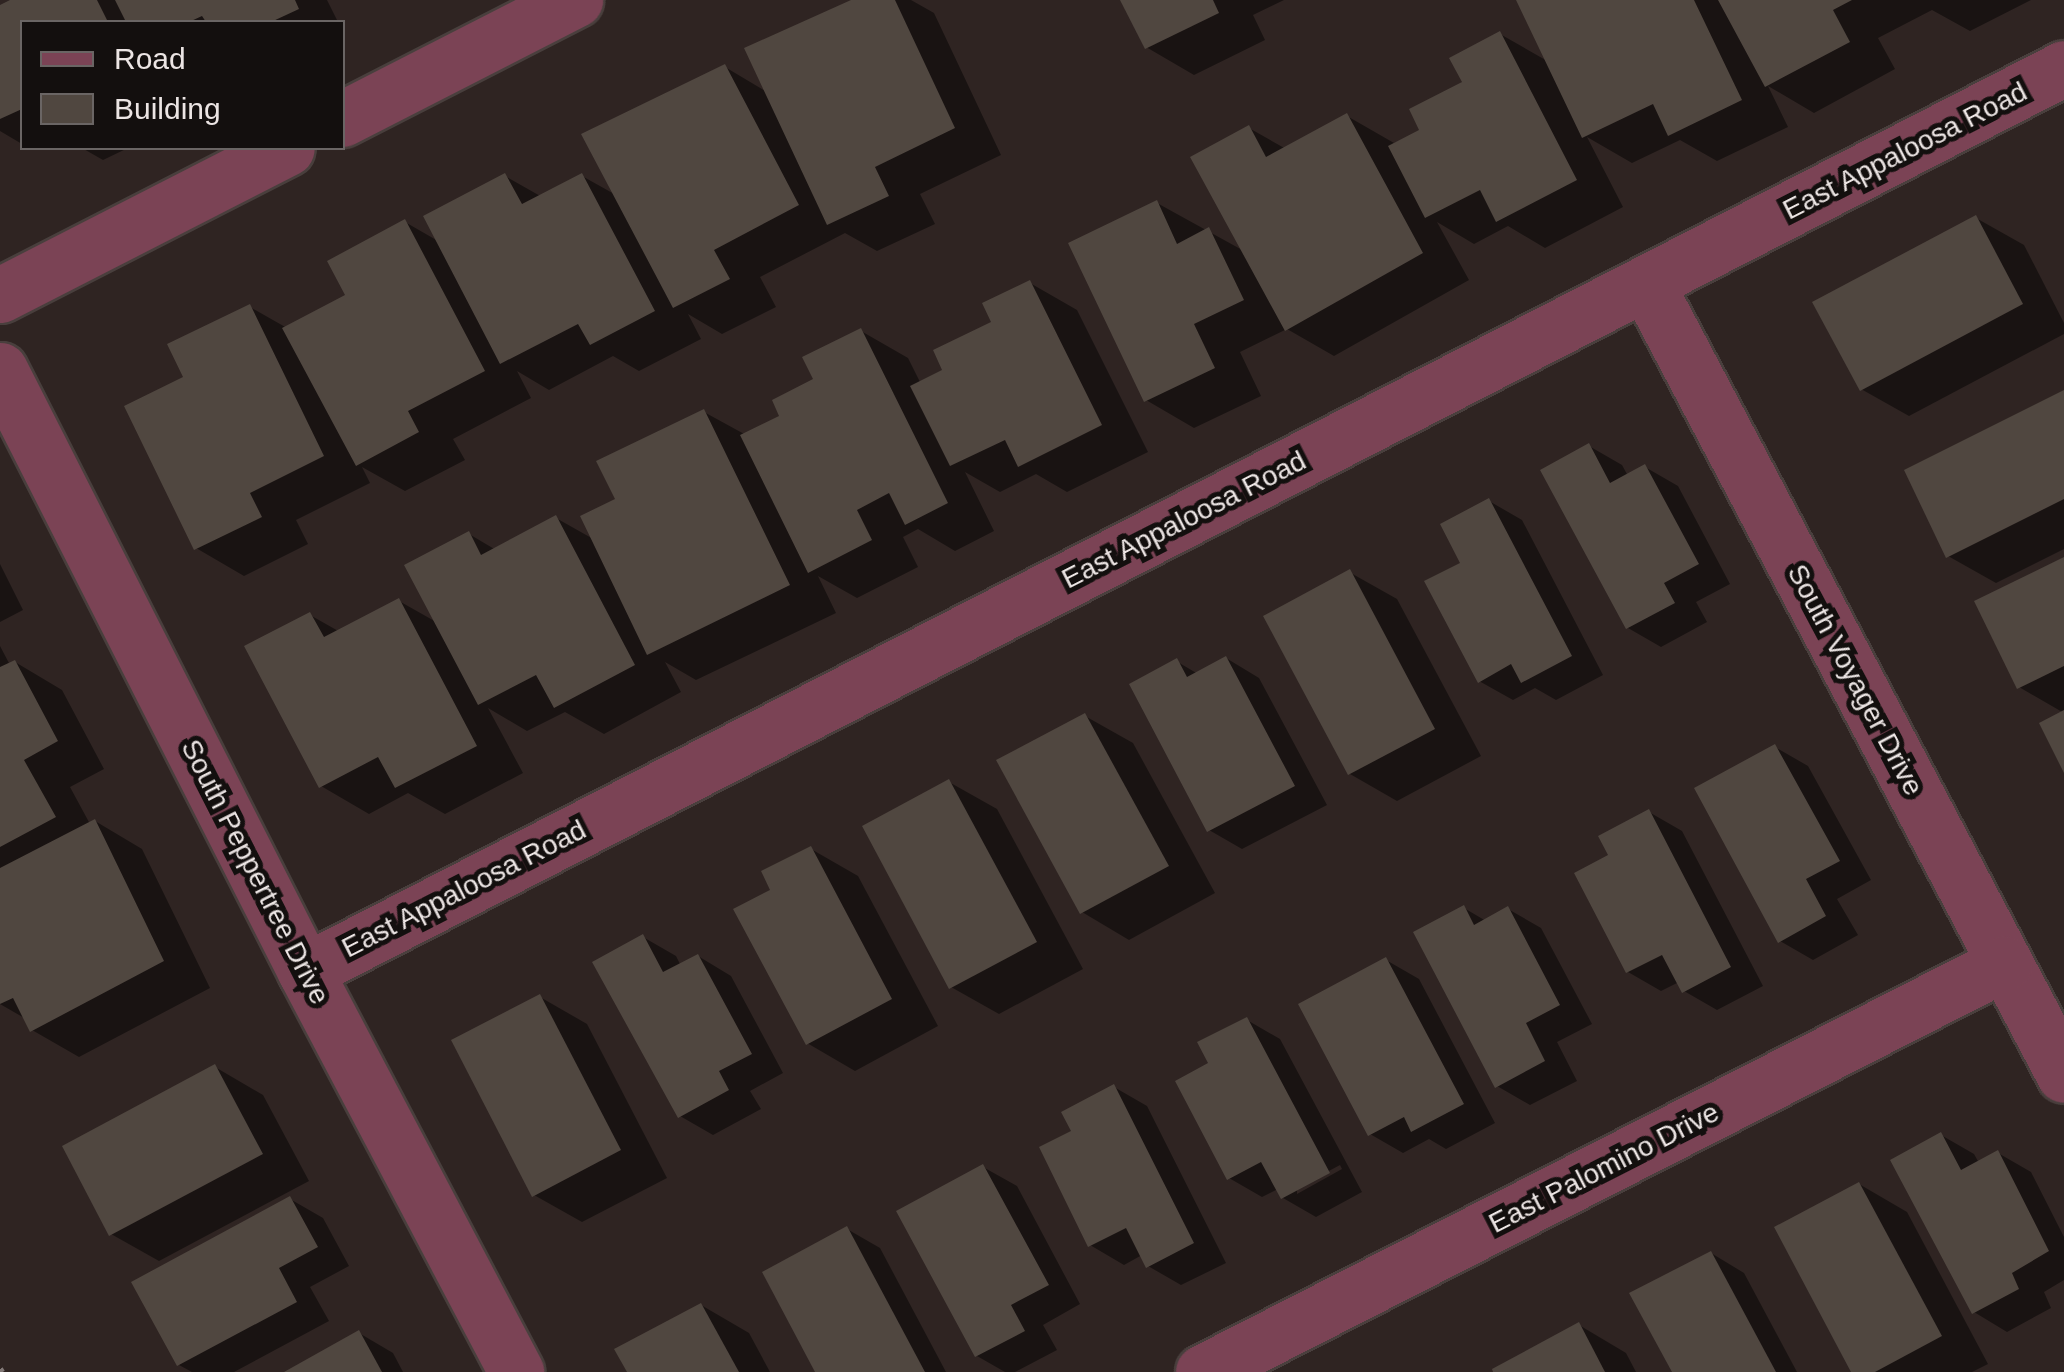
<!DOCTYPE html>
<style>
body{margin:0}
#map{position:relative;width:2064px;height:1372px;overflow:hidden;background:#2f2422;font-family:Helvetica,sans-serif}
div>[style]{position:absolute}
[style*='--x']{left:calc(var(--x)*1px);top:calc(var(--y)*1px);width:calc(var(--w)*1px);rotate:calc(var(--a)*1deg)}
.shadow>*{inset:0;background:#0007}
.building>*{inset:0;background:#504740}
.path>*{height:6px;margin-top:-3px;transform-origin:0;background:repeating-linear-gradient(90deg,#827977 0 5px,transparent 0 10px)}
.roads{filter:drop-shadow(2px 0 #493f3d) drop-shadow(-2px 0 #493f3d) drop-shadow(0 2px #493f3d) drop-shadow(0 -2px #493f3d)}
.street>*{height:55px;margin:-27.5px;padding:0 27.5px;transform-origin:27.5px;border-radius:27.5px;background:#7b4355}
span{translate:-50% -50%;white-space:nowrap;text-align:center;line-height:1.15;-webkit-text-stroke:10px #130f0e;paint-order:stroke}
.street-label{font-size:28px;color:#ece5e4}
.legend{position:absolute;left:20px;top:20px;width:325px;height:130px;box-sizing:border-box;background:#130f0e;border:2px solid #6a6564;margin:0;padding:12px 18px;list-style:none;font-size:30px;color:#ece5e4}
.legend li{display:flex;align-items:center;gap:20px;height:50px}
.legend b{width:50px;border:2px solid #6a6564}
</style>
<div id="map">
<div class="shadow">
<div style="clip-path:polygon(16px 0,327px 0,338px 22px,22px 22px,22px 144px,0 131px,0 8px)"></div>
<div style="clip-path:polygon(855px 0,911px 0,934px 13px,1001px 155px,920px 194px,935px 224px,877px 251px,845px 233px,760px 277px,776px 307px,722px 334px,688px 314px,701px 339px,639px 371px,613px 356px,549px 390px,517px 371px,531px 398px,453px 439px,465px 460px,405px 491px,362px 467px,370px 483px,296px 520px,308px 544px,244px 576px,196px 548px,186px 378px,250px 307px,287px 328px,348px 296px,405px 222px,438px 241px,505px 176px,542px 197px,582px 176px,616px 195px,725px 67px,767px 92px)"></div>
<div style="clip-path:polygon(1123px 0,1284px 0,1253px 15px,1265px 40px,1194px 75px,1146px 47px)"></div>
<div style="clip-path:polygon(1519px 0,2031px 0,1970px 31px,1932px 10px,1878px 38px,1895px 69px,1814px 113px,1768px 86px,1788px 127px,1717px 161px,1680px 140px,1632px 163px,1587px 137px,1623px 207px,1545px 248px,1508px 226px,1474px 244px,1437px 222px,1469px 280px,1334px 356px,1287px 329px,1240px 352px,1261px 396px,1194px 428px,1146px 400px,1157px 203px,1244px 251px,1249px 128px,1286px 149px,1347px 116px,1394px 143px,1423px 131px,1500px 34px,1549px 62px)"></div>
<div style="clip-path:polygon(82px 148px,128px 148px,103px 160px)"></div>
<div style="clip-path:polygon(1976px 218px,2024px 245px,2064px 323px,2064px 334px,1909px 416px,1861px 389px)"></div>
<div style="clip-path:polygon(1030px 283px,1077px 310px,1148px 452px,1067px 492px,1036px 474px,1000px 492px,965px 472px,994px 531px,955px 551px,918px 529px,903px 537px,918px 567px,857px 598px,818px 576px,836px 613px,696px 680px,665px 662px,681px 692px,604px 734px,565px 712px,527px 731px,488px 708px,523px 773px,445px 814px,408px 793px,369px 814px,321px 786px,310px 615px,340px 632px,399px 601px,438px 623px,469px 534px,496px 550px,556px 518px,595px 540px,619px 500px,704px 412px,746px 435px,783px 417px,861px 331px,908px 358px,921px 384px,946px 371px)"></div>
<div style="clip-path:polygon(2064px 393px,2064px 549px,1996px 583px,1948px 556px)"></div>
<div style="clip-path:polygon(1589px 446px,1622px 465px,1628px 476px,1645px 467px,1678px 486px,1730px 584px,1696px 602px,1707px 622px,1661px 647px,1628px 628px)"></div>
<div style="clip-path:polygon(1489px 501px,1522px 520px,1603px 675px,1556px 700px,1535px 688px,1513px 700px,1479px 681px,1463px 564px)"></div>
<div style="clip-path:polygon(2064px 560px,2064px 767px,2064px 713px,2019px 687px)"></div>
<div style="clip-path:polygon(0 564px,23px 610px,0 622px)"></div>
<div style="clip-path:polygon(1349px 572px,1397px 599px,1481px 756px,1397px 801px,1350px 774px)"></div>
<div style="clip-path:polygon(0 646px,10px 665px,15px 662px,62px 690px,104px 769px,70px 787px,90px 824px,95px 821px,142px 849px,210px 988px,79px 1057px,32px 1030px,26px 1019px,0 1004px)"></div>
<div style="clip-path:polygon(1226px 658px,1259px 678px,1327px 805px,1242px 849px,1209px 830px,1176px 661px,1198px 674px)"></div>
<div style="clip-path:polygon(1085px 716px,1133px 743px,1215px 893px,1129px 940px,1082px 912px)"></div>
<div style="clip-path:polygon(1775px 747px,1808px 766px,1871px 880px,1837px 899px,1858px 935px,1813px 960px,1780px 941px)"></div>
<div style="clip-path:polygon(949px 782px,997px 809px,1083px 969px,999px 1014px,951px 987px)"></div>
<div style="clip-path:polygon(1649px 812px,1682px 831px,1763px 986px,1717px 1010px,1684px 991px,1679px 982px,1661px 991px,1628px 972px,1611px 856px)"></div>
<div style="clip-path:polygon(811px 849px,858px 876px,938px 1026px,855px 1071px,807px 1043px,774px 891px)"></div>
<div style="clip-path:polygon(1464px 908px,1486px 921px,1508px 909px,1541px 928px,1592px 1024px,1557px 1042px,1577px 1081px,1530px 1105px,1497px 1086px)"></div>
<div style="clip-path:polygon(643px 937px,676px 956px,681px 966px,698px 956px,731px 976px,783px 1073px,750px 1091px,761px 1109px,713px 1135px,680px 1116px)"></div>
<div style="clip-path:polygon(1386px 960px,1419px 979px,1495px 1123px,1446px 1149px,1429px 1139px,1403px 1153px,1370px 1134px)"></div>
<div style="clip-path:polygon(540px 997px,587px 1024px,667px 1178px,582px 1222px,534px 1195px)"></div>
<div style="clip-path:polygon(evenodd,1247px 1020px,1280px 1039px,1362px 1192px,1316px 1217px,1283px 1198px,1278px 1189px,1262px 1197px,1229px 1178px,1212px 1064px,1247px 1020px,1340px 1165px,1342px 1169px,1297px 1194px,1297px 1188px,1340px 1165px)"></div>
<div style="clip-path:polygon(215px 1067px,263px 1095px,309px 1181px,159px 1261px,111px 1234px)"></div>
<div style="clip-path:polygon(1114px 1087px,1147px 1106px,1226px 1263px,1181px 1285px,1148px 1266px,1142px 1255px,1124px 1265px,1090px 1245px)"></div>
<div style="clip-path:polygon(1941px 1135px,1974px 1154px,1979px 1163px,1998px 1153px,2031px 1172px,2064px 1237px,2064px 1280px,2044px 1292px,2051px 1308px,2007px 1332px,1974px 1312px)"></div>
<div style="clip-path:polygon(983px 1167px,1017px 1186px,1080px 1304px,1043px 1325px,1057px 1350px,1015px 1372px,1005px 1372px,977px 1356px)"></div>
<div style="clip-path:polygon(1859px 1184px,1907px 1212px,1988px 1364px,1972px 1372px,1854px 1372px)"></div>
<div style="clip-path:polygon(290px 1199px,323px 1218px,349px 1266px,310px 1287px,329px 1321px,234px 1372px,192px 1372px,179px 1365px)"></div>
<div style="clip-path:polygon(847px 1229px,880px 1248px,946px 1372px,818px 1372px)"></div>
<div style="clip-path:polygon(1711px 1253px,1744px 1273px,1797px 1372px,1675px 1372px)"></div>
<div style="clip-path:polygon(701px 1305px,749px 1333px,770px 1372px,630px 1372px)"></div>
<div style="clip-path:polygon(1579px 1325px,1626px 1353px,1636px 1372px,1496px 1372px)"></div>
<div style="clip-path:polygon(359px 1333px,393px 1353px,403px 1372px,289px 1372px)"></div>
</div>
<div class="building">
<div style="clip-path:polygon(10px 0,97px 0,108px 22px,22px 22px,22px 109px,0 119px,0 5px)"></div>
<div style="clip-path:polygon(115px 0,295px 0,299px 9px,271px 22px,206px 22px,202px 16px,189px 22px,126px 22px)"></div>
<div style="clip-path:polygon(851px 0,895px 0,955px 128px,875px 167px,889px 196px,827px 225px,744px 48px)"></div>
<div style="clip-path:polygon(1120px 0,1213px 0,1219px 13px,1145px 49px)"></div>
<div style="clip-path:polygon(1516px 0,1694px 0,1742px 100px,1668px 136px,1653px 104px,1582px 138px)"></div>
<div style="clip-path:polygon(1718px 0,1852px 0,1833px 10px,1850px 42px,1765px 87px)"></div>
<div style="clip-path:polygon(1500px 31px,1577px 180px,1496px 222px,1480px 190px,1425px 218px,1388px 146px,1419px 130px,1409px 109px,1462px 82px,1449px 58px)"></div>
<div style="clip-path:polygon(725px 64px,799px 205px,714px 250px,730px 279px,673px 308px,581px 134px)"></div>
<div style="clip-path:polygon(1347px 113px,1423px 253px,1285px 331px,1190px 157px,1249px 125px,1266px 157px)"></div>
<div style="clip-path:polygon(505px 173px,522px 204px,582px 173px,655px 311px,590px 345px,578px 324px,500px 364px,423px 216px)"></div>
<div style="clip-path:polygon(1157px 200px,1177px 244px,1209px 227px,1244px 300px,1194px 324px,1215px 368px,1144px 402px,1068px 243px)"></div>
<div style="clip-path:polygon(1976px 215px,2023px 304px,1860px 391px,1812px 302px)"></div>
<div style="clip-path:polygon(405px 219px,485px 371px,408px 411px,419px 432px,356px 466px,282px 328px,345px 295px,327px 261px)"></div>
<div style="clip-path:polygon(1030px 280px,1102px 425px,1018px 467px,1005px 440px,950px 466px,910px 386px,942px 370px,933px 350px,991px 322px,982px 303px)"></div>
<div style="clip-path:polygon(250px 304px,324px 456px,250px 493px,262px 517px,194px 550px,124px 406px,183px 377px,167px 344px)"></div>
<div style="clip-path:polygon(861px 328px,948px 503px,905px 525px,889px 493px,857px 510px,872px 540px,808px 573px,740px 435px,779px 416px,772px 400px,813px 379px,802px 357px)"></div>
<div style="clip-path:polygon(2064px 390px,2064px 499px,1946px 558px,1904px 470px)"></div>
<div style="clip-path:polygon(704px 409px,790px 585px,647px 655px,580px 516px,615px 499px,596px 461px)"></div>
<div style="clip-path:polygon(1589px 443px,1610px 483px,1645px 464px,1699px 564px,1664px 583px,1675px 603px,1626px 629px,1540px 470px)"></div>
<div style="clip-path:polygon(1489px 498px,1572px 656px,1521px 683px,1511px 664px,1478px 683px,1424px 581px,1460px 563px,1440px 524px)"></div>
<div style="clip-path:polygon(556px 515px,635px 665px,554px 708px,536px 675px,478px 705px,404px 565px,469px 531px,481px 555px)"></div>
<div style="clip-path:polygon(2064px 557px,2064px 666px,2017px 689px,1974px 601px)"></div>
<div style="clip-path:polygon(1350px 569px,1435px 729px,1348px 775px,1263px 616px)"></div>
<div style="clip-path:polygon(399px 598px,477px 746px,395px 788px,378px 757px,319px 788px,244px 646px,310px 612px,324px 637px)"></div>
<div style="clip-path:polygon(1226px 656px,1295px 786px,1207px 832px,1129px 684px,1177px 658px,1187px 677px)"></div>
<div style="clip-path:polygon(15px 660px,58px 741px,24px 760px,56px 817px,0 847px,0 667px)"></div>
<div style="clip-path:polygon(2064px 710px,2064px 773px,2039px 723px)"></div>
<div style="clip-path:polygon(1085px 713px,1169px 866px,1080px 914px,996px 760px)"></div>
<div style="clip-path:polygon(1775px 744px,1840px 861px,1806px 879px,1826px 916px,1778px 943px,1694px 788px)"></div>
<div style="clip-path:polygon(949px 779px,1037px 942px,949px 989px,862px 826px)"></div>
<div style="clip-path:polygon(1649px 809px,1731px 967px,1682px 993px,1662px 955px,1626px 973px,1574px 873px,1608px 855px,1598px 836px)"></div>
<div style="clip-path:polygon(95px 819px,164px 961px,30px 1032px,13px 998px,0 1004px,0 868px)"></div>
<div style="clip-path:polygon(811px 846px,892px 999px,806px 1045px,733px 909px,770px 890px,761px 871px)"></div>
<div style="clip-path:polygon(1464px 905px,1474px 925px,1508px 906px,1560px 1005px,1526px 1023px,1545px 1061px,1495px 1088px,1413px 932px)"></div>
<div style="clip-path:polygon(643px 934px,663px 972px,698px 954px,752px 1054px,719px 1071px,729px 1090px,678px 1118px,592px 962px)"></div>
<div style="clip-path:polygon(1386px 957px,1464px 1104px,1411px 1132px,1404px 1117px,1368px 1136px,1298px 1004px)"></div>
<div style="clip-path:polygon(540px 994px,621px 1150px,532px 1197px,451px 1040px)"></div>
<div style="clip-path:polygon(1247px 1017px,1330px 1173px,1281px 1199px,1261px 1162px,1227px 1180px,1175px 1081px,1208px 1063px,1197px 1042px)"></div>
<div style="clip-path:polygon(215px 1064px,263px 1154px,109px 1236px,62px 1146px)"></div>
<div style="clip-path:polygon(1114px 1084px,1194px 1243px,1146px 1268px,1126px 1228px,1088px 1247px,1039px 1147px,1071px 1131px,1061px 1112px)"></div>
<div style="clip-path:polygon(1941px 1132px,1961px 1170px,1998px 1150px,2049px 1251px,2012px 1273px,2019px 1289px,1972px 1314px,1890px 1160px)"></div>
<div style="clip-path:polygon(983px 1164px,1049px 1285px,1011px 1305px,1025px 1331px,975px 1357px,896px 1211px)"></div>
<div style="clip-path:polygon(1859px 1182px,1942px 1336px,1875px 1372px,1851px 1372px,1774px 1227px)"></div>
<div style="clip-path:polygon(290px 1196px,318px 1247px,279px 1268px,297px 1302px,177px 1366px,131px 1282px)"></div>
<div style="clip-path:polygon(847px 1226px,925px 1372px,815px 1372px,762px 1272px)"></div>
<div style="clip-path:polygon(1711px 1251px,1776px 1372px,1672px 1372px,1629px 1293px)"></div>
<div style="clip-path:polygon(701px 1303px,739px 1372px,627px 1372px,614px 1349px)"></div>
<div style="clip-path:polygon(1579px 1322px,1605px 1372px,1493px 1372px,1492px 1369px)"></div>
<div style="clip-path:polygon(359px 1330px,382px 1372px,284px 1372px)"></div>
</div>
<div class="path">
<div style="--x:0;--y:1369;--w:4;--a:56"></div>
</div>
<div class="roads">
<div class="street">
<div style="--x:342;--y:119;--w:262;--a:-27.1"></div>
<div style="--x:1647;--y:285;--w:893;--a:62.17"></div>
<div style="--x:0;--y:295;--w:322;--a:-27.1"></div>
<div style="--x:0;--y:370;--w:674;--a:63.09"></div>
<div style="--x:305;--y:971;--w:453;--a:62.2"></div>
<div style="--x:305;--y:971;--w:1977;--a:-27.17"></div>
<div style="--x:1203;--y:1372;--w:900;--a:-27.02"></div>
</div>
</div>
<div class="street-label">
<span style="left:1905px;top:151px;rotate:-27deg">East Appaloosa Road</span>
<span style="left:1184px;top:520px;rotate:-27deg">East Appaloosa Road</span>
<span style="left:1855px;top:680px;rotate:62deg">South Voyager Drive</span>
<span style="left:255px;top:872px;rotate:63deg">South Peppertree Drive</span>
<span style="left:464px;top:889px;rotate:-27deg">East Appaloosa Road</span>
<span style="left:1604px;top:1168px;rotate:-27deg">East Palomino Drive</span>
</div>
<ul class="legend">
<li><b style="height:12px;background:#7b4355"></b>Road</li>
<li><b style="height:28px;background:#504740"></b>Building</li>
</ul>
</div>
